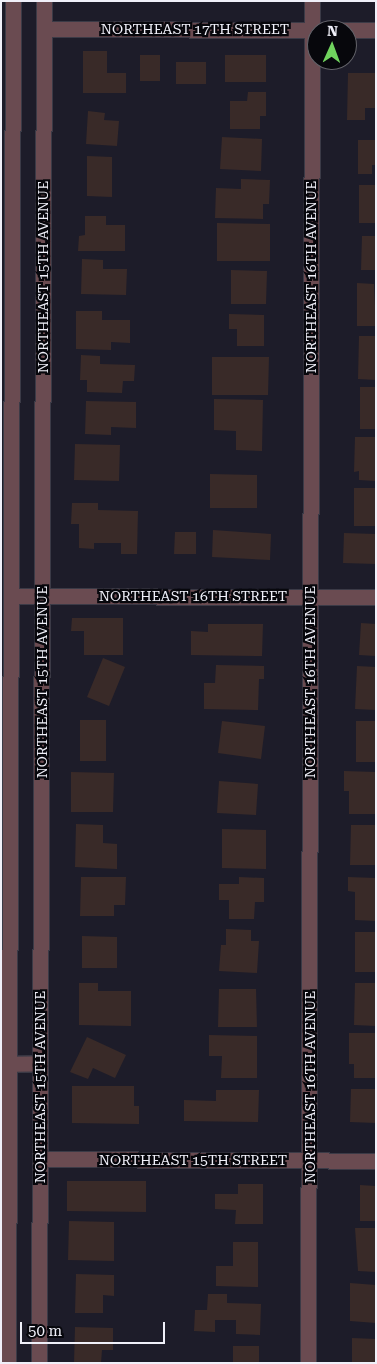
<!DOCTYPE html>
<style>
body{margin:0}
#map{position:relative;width:377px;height:1364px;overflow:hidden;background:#1d1c29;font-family:"Roboto Serif",serif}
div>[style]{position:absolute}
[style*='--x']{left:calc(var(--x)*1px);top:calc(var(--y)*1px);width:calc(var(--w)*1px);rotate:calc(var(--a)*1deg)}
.building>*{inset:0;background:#392a28}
.roads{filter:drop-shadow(1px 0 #3b3a46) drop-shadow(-1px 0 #3b3a46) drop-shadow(0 1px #3b3a46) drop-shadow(0 -1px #3b3a46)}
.minor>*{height:15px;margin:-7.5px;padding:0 7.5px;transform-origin:7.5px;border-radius:7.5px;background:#6a4b51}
span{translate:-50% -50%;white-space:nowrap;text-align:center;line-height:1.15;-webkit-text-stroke:4.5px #07070c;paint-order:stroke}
.street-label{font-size:14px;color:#f0f0f9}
.frame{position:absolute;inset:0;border:2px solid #f0f0f9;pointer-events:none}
.north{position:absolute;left:307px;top:20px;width:50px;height:50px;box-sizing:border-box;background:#07070c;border:1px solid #64646b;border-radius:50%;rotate:2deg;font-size:14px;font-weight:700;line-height:20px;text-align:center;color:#f0f0f9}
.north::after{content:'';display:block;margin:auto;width:18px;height:22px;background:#70d35e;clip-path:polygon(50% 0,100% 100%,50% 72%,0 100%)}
.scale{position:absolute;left:20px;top:1322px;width:145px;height:22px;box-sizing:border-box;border:2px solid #f0f0f9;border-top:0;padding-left:6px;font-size:15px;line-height:18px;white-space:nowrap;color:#f0f0f9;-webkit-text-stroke:4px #07070c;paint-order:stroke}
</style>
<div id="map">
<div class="building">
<div style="clip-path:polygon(83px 51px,107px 51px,107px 73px,126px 73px,126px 93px,83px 93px)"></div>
<div style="clip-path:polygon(140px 55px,160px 55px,160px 81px,140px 81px)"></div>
<div style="clip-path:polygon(225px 55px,266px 55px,266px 82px,225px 82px)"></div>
<div style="clip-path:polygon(176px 62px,206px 62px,206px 84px,176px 84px)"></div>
<div style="clip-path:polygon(348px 73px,376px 73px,376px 108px,365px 108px,365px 120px,347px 120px)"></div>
<div style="clip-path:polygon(248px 92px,266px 92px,266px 116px,260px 116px,260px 129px,230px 129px,230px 101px,247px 101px)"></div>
<div style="clip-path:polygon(88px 111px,105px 113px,104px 120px,119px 121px,117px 146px,86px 144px)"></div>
<div style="clip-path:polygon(222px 137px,262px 139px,261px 171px,220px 169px)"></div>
<div style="clip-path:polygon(358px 140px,376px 140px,376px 165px,372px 165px,372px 174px,358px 174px)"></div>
<div style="clip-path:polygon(87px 156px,112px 157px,112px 197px,87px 196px)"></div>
<div style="clip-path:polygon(241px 179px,270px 180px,269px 204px,263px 204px,263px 219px,215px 218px,216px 188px,241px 189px)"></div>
<div style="clip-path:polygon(359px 185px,376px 185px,376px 223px,359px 223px)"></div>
<div style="clip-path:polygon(85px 216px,106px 216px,106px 225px,125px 225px,125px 251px,78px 251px,79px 236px,85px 235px)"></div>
<div style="clip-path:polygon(217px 223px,270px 224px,270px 261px,217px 261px)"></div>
<div style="clip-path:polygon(362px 236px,376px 236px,376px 270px,361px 270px)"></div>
<div style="clip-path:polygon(82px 259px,103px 260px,103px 269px,127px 269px,126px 295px,81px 294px)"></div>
<div style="clip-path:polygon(231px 270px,267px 271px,266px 304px,231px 304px)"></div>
<div style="clip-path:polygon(357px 283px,374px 284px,376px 326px,357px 326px)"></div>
<div style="clip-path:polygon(76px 311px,102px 311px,102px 320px,130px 320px,130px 343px,111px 342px,111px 350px,76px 349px)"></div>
<div style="clip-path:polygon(229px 314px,264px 315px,264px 346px,237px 346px,237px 329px,229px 329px)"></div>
<div style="clip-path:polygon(359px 336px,376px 336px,376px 380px,358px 379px)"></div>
<div style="clip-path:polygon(81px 355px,100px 356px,100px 364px,135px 365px,134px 381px,123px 381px,122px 393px,87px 392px,87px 380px,80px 380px)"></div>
<div style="clip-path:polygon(212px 357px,269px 357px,268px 395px,212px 395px)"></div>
<div style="clip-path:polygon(360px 387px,376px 387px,376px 429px,360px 429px)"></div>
<div style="clip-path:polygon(214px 399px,263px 400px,262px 451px,236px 450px,236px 431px,214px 430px)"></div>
<div style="clip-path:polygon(86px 401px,136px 402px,136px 428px,111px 427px,111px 435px,85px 434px)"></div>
<div style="clip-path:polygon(355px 437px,376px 437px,376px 481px,359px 480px,359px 471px,354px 472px)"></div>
<div style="clip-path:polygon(75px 444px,120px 445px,119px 481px,74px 480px)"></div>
<div style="clip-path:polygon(210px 474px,257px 475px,257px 508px,210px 508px)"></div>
<div style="clip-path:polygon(354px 488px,376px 488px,376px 526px,354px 526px)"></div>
<div style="clip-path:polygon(72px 503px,98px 503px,98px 510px,138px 511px,137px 554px,121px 554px,121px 543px,94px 543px,94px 549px,79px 548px,79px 524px,71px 524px)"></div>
<div style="clip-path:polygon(213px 530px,271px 534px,270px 560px,212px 557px)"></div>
<div style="clip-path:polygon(175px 532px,196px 532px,196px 554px,174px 554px)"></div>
<div style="clip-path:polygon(344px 533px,376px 534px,376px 564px,343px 563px)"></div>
<div style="clip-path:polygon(72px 618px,123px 618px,123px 655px,84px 655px,84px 631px,71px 631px)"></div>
<div style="clip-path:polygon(361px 623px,376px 624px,376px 656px,359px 655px)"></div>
<div style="clip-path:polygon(208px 624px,263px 624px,262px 656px,191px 655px,191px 631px,208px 632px)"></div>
<div style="clip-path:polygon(103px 658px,125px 667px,109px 706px,87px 697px)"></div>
<div style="clip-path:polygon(216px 665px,264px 666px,264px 679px,259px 679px,258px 710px,204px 709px,204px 683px,215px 683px)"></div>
<div style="clip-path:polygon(357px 666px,376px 667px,376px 710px,355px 709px)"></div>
<div style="clip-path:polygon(80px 720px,106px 720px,106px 761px,80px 761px)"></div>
<div style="clip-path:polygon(222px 721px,265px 726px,261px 759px,218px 753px)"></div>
<div style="clip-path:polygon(356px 721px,376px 721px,376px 762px,356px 762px)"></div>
<div style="clip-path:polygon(344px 771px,376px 772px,376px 814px,349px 814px,349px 791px,344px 791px)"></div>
<div style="clip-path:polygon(71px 772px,114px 773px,113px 812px,71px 812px)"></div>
<div style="clip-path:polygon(219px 781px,258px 784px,256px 815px,217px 813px)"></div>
<div style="clip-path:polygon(76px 824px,103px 825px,103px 843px,117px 844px,117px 869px,75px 867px)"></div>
<div style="clip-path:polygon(351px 825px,376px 825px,376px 865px,350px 865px)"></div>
<div style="clip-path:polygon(222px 829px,266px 830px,266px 869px,222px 868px)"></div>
<div style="clip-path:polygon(81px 877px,126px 877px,125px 905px,114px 905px,114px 916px,80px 916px)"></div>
<div style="clip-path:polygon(239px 877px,264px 878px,264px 902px,255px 902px,254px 919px,229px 919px,229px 900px,219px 900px,219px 884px,239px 884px)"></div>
<div style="clip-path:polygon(348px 877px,376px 878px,376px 921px,355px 920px,355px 892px,348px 891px)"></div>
<div style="clip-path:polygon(226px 929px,251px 930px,251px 941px,259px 941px,257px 973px,219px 971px,221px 945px,226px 945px)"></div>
<div style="clip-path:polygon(355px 932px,376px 932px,376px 972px,355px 972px)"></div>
<div style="clip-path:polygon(82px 936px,117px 937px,117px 968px,82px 968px)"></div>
<div style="clip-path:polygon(79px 983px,98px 983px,98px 991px,131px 991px,131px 1026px,79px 1025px)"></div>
<div style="clip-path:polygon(355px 983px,376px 983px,376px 1026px,354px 1025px)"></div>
<div style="clip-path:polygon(219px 989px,256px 989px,257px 1027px,218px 1027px)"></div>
<div style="clip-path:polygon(349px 1033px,376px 1033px,376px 1078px,354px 1078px,354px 1064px,349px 1064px)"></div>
<div style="clip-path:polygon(209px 1035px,257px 1036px,257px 1078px,221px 1078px,222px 1056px,209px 1056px)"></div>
<div style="clip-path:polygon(87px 1037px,126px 1055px,115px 1078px,93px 1068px,88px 1079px,70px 1072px)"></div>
<div style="clip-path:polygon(72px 1086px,134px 1086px,134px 1106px,139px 1106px,139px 1124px,72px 1123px)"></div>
<div style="clip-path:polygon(351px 1089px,376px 1089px,376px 1123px,350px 1122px)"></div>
<div style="clip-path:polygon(216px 1090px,259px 1090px,258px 1122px,184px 1121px,184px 1100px,216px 1101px)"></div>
<div style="clip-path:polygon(67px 1181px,146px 1181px,146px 1212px,67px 1211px)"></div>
<div style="clip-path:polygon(238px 1184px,263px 1184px,263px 1224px,235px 1224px,236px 1210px,215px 1209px,215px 1194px,238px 1194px)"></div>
<div style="clip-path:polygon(360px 1185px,376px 1186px,376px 1221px,360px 1221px)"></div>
<div style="clip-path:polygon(69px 1221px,114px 1222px,114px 1261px,68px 1260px)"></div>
<div style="clip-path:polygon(355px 1228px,376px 1228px,376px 1272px,358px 1271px)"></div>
<div style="clip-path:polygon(233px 1242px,258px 1242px,258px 1287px,216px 1286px,216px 1266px,233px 1266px)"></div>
<div style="clip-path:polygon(76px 1274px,114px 1275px,114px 1296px,103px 1295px,103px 1313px,75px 1313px)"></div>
<div style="clip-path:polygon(350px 1283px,376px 1285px,376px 1323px,350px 1321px)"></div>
<div style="clip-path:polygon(208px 1294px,227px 1294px,227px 1303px,261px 1304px,260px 1335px,236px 1334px,236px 1320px,215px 1320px,215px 1332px,194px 1331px,195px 1310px,207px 1310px)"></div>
<div style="clip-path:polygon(75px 1327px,113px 1328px,113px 1350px,102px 1350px,101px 1363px,74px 1363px)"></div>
<div style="clip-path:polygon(352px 1338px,376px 1339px,376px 1363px,352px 1363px)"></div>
<div style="clip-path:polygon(233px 1346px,259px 1346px,259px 1363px,233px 1363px)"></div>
</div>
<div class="roads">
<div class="minor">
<div style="--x:44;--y:29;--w:332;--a:0.2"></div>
<div style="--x:11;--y:596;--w:365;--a:0.2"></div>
<div style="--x:1;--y:1064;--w:39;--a:-1"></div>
<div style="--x:40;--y:1159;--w:336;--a:0.3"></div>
<div style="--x:8;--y:1363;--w:1362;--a:-89.79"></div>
<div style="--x:39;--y:1363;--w:1362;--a:-89.79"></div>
<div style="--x:308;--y:1363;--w:1362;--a:-89.83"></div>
</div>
</div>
<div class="street-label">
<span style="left:195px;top:29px">NORTHEAST 17TH STREET</span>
<span style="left:43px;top:277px;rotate:-90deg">NORTHEAST 15TH AVENUE</span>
<span style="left:311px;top:277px;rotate:-90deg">NORTHEAST 16TH AVENUE</span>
<span style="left:193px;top:596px">NORTHEAST 16TH STREET</span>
<span style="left:42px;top:682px;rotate:-90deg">NORTHEAST 15TH AVENUE</span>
<span style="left:310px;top:682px;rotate:-90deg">NORTHEAST 16TH AVENUE</span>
<span style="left:40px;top:1087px;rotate:-90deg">NORTHEAST 15TH AVENUE</span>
<span style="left:310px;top:1087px;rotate:-90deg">NORTHEAST 16TH AVENUE</span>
<span style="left:193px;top:1160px">NORTHEAST 15TH STREET</span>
</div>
<div class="frame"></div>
<div class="north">N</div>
<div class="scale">50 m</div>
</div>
